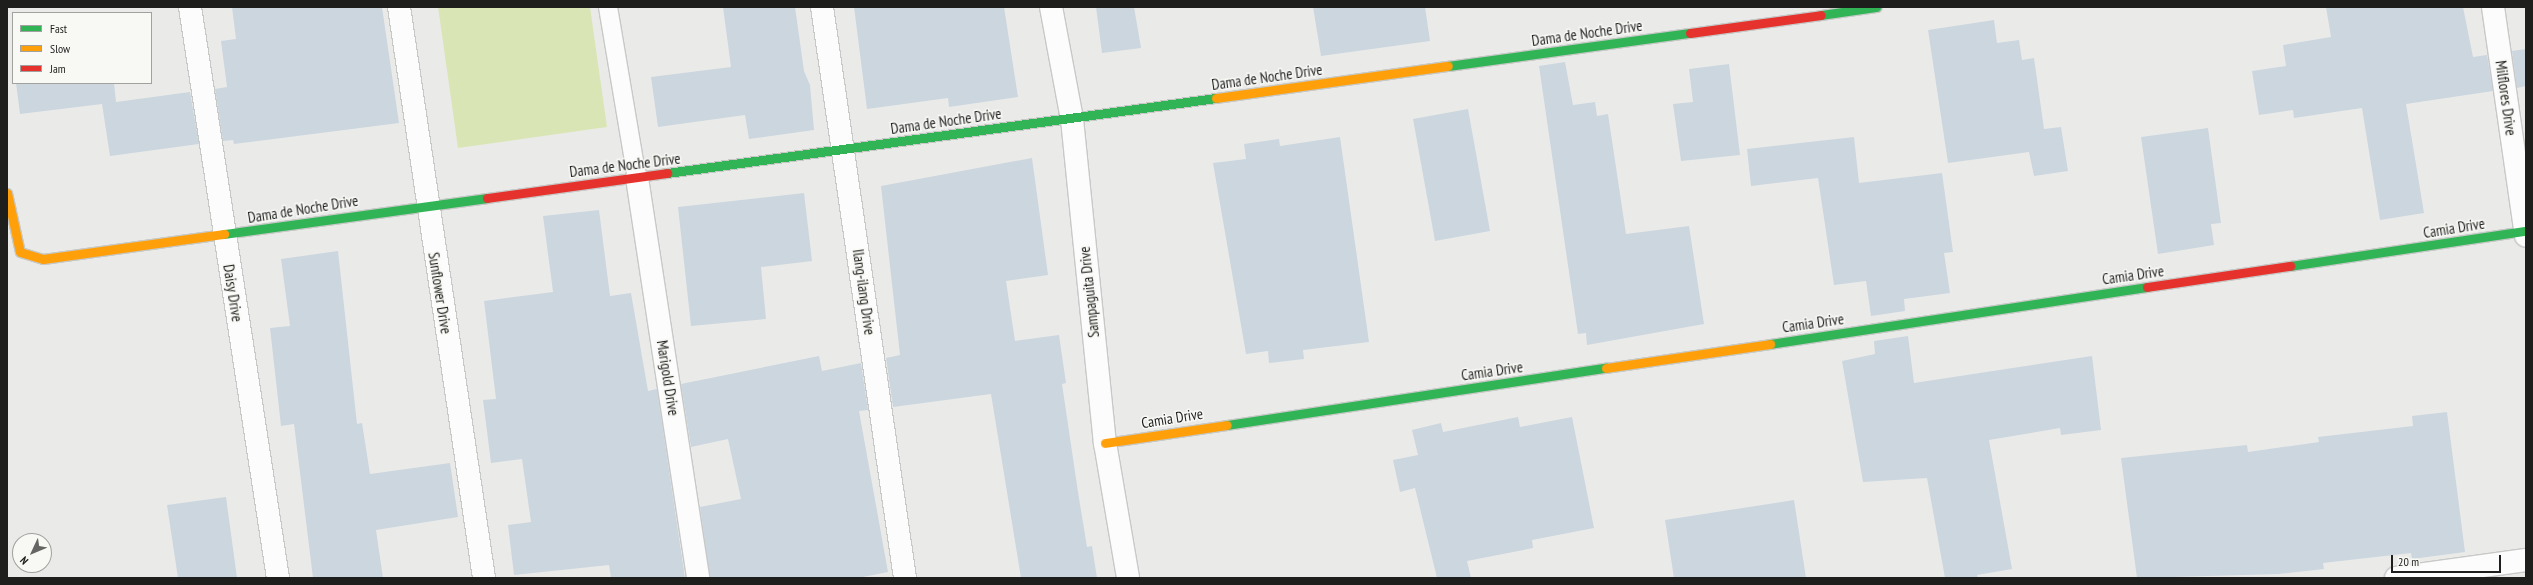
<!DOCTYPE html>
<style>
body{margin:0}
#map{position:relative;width:2533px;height:585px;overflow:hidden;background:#eaebe9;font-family:"PT Sans Narrow",sans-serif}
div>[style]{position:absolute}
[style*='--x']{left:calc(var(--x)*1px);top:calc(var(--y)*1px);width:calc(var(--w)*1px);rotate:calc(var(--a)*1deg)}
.green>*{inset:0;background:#dae5b6}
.building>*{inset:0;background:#ccd6df}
.roads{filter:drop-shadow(1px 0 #c7c9c7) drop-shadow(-1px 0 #c7c9c7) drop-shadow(0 1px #c7c9c7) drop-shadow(0 -1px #c7c9c7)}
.lane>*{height:18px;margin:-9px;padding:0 9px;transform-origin:9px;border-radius:9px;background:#fcfcfc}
.street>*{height:22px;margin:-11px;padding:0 11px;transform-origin:11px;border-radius:11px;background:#fcfcfc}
.fast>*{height:9px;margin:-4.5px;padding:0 4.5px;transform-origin:4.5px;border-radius:4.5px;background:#30b455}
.slow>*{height:9px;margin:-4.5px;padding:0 4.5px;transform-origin:4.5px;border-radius:4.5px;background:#ff9f0a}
.jam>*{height:9px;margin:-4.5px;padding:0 4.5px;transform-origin:4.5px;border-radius:4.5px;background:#e5322d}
span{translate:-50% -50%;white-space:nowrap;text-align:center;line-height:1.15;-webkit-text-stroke:3px #f8f9f5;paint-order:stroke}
.street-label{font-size:15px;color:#1e1e1d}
.frame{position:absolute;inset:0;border:8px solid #1e1e1d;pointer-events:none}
.legend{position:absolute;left:12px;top:12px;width:140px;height:72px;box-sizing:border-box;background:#f8f9f5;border:1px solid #a1a19f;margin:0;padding:5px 7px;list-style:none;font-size:12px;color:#1e1e1d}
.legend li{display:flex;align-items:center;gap:8px;height:20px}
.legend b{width:20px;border:1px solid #a1a19f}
.north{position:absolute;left:12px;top:533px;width:40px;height:40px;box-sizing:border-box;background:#f8f9f5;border:1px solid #a1a19f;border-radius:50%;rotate:226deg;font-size:11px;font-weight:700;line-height:16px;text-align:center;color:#1e1e1d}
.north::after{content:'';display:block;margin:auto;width:14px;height:18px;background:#656664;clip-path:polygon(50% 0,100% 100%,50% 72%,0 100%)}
.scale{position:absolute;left:2391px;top:555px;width:110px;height:18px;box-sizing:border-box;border:2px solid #1e1e1d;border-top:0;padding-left:5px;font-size:12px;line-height:14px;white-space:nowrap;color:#1e1e1d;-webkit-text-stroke:3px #f8f9f5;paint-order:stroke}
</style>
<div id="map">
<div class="green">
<div style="clip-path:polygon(438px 7px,590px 7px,607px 127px,458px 148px)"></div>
</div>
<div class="building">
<div style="clip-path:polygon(232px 7px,382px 7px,399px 123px,234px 144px,233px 140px,223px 141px,215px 89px,227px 87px,221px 41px,236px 39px)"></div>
<div style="clip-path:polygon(723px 7px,795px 7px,804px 71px,810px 85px,814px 130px,749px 139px,745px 115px,658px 127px,651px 77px,731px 67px)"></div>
<div style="clip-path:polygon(854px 7px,1004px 7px,1018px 97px,949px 107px,948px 98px,867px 109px)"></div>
<div style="clip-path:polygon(1096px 7px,1134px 7px,1141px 48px,1102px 53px)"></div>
<div style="clip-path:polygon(1313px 7px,1425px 7px,1430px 41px,1321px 56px)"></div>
<div style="clip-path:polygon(2326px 7px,2463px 7px,2473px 57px,2487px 55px,2493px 91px,2406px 104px,2424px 213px,2380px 220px,2362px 108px,2294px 118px,2293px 110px,2259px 115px,2252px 71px,2286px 66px,2283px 45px,2331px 37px)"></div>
<div style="clip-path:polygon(1994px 20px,1997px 43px,2019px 40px,2022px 60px,2034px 58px,2044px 129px,2061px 127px,2068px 171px,2034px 176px,2029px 152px,1948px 163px,1928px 30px)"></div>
<div style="clip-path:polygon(2526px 49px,2526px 86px,2517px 88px,2512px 51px)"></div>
<div style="clip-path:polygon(1565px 62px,1573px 105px,1595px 102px,1597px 116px,1608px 114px,1626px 234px,1689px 226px,1704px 324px,1587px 345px,1586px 333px,1578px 334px,1539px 66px)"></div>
<div style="clip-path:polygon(1729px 64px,1740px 155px,1681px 161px,1673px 104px,1693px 102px,1689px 69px)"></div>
<div style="clip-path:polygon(16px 83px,114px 83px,116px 102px,190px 92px,199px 144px,110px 156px,102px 104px,20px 114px)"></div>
<div style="clip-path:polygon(1468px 109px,1490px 231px,1435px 241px,1413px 119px)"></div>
<div style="clip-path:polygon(2208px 128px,2221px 223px,2211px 224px,2214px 245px,2158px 254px,2141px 137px)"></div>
<div style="clip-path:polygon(1340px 137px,1369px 342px,1303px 350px,1304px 359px,1269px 363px,1268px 351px,1246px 354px,1213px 163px,1246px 159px,1244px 144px,1279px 139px,1280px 146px)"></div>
<div style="clip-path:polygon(1854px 137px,1859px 183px,1942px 173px,1953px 252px,1944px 253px,1950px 293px,1904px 299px,1905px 311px,1871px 316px,1866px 281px,1834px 285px,1818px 178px,1751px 186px,1747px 149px)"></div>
<div style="clip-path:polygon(1032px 158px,1048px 275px,1006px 281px,1015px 341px,1059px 335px,1066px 383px,1062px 384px,1078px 492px,1087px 547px,1092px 546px,1097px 578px,1021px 578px,991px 394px,893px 407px,886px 358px,900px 355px,881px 186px)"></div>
<div style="clip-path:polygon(804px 193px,812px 261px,761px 267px,766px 319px,691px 326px,678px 207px)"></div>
<div style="clip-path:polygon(599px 210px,610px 296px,631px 293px,648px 391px,657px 389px,685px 578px,611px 578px,609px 565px,514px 575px,508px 525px,531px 522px,522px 459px,491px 463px,483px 400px,496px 399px,484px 301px,553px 292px,543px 216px)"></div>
<div style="clip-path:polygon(338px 251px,357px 424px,362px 423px,370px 474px,450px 463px,458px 517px,376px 530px,383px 578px,313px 578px,294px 424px,281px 426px,270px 328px,290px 326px,281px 259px)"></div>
<div style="clip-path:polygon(1908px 336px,1914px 383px,2092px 356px,2101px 430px,2061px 435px,2060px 428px,1989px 440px,2012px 569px,1977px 575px,1978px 578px,1945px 578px,1927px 478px,1863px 482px,1842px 361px,1875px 354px,1874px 341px)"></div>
<div style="clip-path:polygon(819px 356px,822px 371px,861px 363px,868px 410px,859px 411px,888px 572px,858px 578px,710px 578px,700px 507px,741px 499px,728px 439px,691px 447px,681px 384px)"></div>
<div style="clip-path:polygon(2447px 412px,2465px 552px,2412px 559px,2411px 553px,2323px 563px,2324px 569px,2279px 574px,2137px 578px,2121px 458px,2247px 445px,2248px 452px,2319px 442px,2318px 437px,2413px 426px,2412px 416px)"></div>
<div style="clip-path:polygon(1518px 417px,1520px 427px,1572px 417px,1594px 528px,1532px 540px,1533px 548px,1467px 561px,1471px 578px,1437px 578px,1415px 488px,1400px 492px,1393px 460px,1418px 455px,1412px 430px,1441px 423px,1443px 432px)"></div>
<div style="clip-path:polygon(226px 497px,237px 578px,178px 578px,167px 505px)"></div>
<div style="clip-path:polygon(1794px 500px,1806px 578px,1674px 578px,1665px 520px)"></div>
</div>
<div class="roads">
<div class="lane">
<div style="--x:608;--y:7;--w:173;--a:80.4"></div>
</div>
<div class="street">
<div style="--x:190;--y:7;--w:578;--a:81.24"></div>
<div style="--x:399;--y:7;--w:577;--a:81.53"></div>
<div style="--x:822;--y:7;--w:577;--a:81.73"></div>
<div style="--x:1051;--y:7;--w:114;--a:79.4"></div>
<div style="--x:1072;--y:119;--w:326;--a:84.2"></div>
<div style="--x:1105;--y:443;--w:137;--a:80.3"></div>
<div style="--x:2493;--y:7;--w:231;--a:81.8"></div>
<div style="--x:637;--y:178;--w:405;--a:81.3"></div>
<div style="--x:2396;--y:578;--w:131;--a:-7.9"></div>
</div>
<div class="fast">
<div style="--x:1821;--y:15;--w:56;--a:-8.3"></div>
<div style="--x:1448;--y:66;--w:244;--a:-7.8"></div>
<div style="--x:667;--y:173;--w:554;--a:-7.78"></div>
<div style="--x:224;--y:234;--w:265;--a:-7.8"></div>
<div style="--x:2290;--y:266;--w:238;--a:-8.5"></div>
<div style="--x:1770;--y:344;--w:381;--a:-8.6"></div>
<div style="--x:1227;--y:425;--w:383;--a:-8.6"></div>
</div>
<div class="slow">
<div style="--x:1216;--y:98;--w:234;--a:-7.9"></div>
<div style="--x:7;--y:193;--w:60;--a:77.6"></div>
<div style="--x:20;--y:252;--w:24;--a:17"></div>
<div style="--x:43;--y:259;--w:183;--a:-7.9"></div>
<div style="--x:1606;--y:368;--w:166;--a:-8.3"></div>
<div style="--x:1105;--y:443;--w:123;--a:-8.4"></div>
</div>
<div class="jam">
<div style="--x:1690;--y:33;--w:132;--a:-7.8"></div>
<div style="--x:487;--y:198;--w:182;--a:-7.9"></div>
<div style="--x:2147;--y:287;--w:145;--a:-8.4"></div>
</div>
</div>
<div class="street-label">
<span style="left:1587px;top:33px;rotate:-8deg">Dama de Noche Drive</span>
<span style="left:1267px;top:77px;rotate:-8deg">Dama de Noche Drive</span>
<span style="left:2506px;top:98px;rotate:82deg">Milflores Drive</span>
<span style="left:946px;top:121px;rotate:-8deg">Dama de Noche Drive</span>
<span style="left:625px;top:165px;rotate:-7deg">Dama de Noche Drive</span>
<span style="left:303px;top:209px;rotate:-9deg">Dama de Noche Drive</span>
<span style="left:2454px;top:228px;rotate:-9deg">Camia Drive</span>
<span style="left:2133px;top:275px;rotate:-8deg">Camia Drive</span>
<span style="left:864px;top:292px;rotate:82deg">Ilang-ilang Drive</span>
<span style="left:1089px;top:292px;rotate:-96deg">Sampaguita Drive</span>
<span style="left:233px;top:293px;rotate:81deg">Daisy Drive</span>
<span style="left:440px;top:293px;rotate:81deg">Sunflower Drive</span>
<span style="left:1813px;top:323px;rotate:-8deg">Camia Drive</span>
<span style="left:1492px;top:371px;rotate:-8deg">Camia Drive</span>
<span style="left:668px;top:378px;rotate:81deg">Marigold Drive</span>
<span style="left:1172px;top:418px;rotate:-9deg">Camia Drive</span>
</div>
<div class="frame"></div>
<ul class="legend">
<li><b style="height:5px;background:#30b455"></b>Fast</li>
<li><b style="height:5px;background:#ff9f0a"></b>Slow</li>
<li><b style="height:5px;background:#e5322d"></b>Jam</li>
</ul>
<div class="north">N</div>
<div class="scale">20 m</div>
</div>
